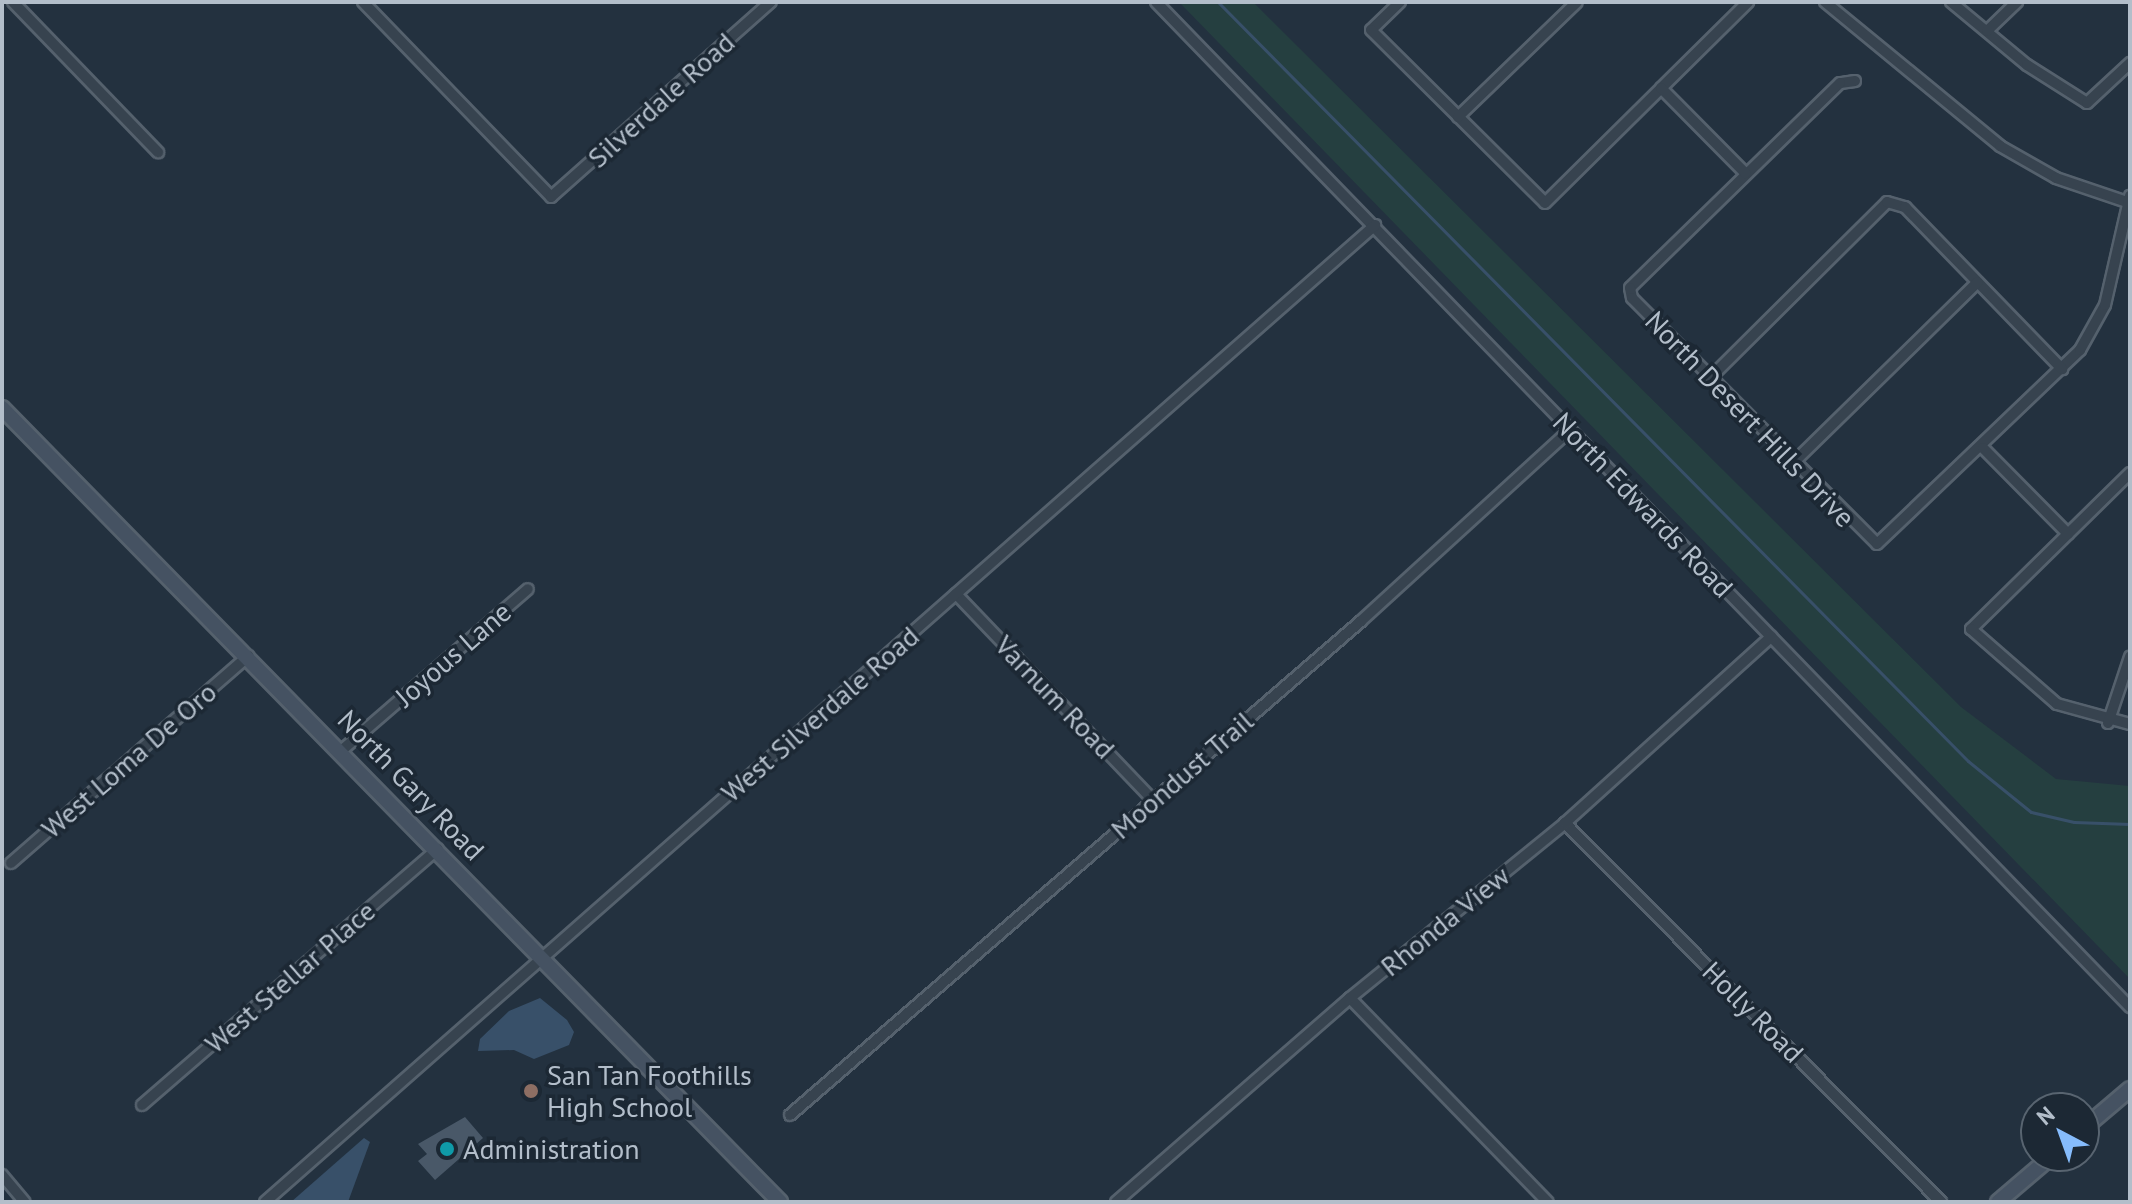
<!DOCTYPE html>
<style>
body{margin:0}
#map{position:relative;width:2132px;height:1204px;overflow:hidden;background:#23313f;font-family:"PT Sans",sans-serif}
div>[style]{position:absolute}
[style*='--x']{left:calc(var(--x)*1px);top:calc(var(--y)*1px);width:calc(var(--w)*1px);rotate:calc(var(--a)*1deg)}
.green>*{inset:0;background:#253f40}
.water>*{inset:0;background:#385069}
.stream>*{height:3px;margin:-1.5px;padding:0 1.5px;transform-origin:1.5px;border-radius:1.5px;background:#385069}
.building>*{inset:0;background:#495868}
.roads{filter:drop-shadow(2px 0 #55616d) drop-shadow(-2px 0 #55616d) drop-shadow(0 2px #55616d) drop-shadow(0 -2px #55616d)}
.street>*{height:10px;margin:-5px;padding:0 5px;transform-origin:5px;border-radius:5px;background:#37434f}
.secondary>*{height:14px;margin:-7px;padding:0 7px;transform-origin:7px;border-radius:7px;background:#455262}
.dots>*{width:22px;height:22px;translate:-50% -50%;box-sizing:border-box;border:4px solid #1c2834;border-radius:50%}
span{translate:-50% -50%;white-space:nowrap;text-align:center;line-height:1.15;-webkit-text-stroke:7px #1c2834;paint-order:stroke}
.street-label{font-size:28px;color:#b3beca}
.poi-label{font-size:28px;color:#b3beca}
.left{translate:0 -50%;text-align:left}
.frame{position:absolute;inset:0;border:4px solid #b3beca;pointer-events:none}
.north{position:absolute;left:2020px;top:1092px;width:80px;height:80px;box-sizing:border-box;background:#1c2834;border:2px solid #586470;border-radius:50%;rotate:319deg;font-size:22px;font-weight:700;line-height:32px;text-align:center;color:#b3beca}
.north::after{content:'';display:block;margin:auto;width:28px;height:36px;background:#86bcfc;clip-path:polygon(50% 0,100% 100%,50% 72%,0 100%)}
</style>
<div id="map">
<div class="green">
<div style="clip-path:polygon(1179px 2px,1253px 2px,1961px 707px,2056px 779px,2130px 786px,2130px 979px)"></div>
</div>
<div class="water">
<div style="clip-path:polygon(540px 998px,567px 1020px,574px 1032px,569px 1045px,534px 1059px,514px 1050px,478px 1051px,480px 1039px,509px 1011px)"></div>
<div style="clip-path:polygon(364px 1138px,370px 1142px,348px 1202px,291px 1202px)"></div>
</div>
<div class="stream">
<div style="--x:1218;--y:2;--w:1067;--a:45.34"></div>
<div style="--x:1968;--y:761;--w:81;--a:39"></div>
<div style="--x:2031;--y:812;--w:44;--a:13.1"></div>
<div style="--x:2074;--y:822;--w:56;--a:2"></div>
</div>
<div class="building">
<div style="clip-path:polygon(465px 1117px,483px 1138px,435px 1180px,418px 1161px,427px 1154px,418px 1144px)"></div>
</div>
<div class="roads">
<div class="street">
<div style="--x:13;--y:2;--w:209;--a:46"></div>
<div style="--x:363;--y:2;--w:271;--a:46"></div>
<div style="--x:551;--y:197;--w:294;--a:-41.6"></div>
<div style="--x:1156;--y:2;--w:1400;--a:45.9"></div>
<div style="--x:1400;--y:2;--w:40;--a:136"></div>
<div style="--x:1371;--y:30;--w:245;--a:44.8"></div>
<div style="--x:1545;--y:203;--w:286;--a:-44.7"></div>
<div style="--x:1825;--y:2;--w:227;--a:39.4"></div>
<div style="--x:2000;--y:146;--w:64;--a:29.7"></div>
<div style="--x:2056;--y:178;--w:78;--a:18.7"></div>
<div style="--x:1951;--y:2;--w:99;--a:39.7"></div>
<div style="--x:2027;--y:65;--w:71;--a:32.3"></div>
<div style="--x:2087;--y:103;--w:59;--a:-42.9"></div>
<div style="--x:1987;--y:31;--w:42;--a:-44"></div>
<div style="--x:1855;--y:81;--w:15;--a:172"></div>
<div style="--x:1840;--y:83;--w:293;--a:135.7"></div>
<div style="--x:1630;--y:288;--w:10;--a:79"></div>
<div style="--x:1632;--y:298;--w:347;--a:45.1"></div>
<div style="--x:1877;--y:544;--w:281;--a:-43.7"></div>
<div style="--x:2080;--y:350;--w:51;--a:-60.9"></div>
<div style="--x:2105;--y:305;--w:112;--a:-77.1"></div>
<div style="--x:1661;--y:88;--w:120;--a:45.3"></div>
<div style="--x:1458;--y:117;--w:165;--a:-44"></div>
<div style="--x:1711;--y:377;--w:248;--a:-44.8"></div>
<div style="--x:1887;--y:202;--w:19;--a:16"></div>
<div style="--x:1905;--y:207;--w:226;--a:45.9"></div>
<div style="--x:1983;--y:448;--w:121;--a:45.3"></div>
<div style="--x:1794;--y:462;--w:257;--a:-44.4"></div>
<div style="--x:2130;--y:473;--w:223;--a:135.5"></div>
<div style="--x:1971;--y:629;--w:114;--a:41.1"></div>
<div style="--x:2057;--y:704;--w:76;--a:15.3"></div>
<div style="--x:956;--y:594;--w:285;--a:46.3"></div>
<div style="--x:2108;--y:723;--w:70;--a:-71.6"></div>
<div style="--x:341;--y:751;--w:247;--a:-40.9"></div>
<div style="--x:1565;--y:823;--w:534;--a:45.23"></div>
<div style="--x:11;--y:863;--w:315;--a:-41.1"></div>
<div style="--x:1350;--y:998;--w:284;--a:45.9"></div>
<div style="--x:142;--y:1105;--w:391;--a:-40.9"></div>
<div style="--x:790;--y:1115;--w:755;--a:-40.86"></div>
<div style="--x:1361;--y:621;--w:283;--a:-42.4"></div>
<div style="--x:2;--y:1175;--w:35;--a:50"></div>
<div style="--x:265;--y:1202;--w:1479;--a:-41.35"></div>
<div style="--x:1116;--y:1202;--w:310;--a:-41.1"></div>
<div style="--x:1350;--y:998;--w:277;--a:-39.1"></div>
<div style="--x:1565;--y:823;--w:278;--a:-42.1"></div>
</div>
<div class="secondary">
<div style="--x:2;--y:408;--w:1112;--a:45.58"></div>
<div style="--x:2084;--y:1128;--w:60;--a:-40.3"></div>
<div style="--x:1998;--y:1202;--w:71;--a:-40.4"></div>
</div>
</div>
<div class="dots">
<div style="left:531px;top:1091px;background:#8d6e63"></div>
<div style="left:447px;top:1149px;background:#0f9aa8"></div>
</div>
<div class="street-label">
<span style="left:661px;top:100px;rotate:-42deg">Silverdale Road</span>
<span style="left:1750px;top:419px;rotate:46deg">North Desert Hills Drive</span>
<span style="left:1643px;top:505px;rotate:46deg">North Edwards Road</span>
<span style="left:453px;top:654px;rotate:-41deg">Joyous Lane</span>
<span style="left:1055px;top:697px;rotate:46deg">Varnum Road</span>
<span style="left:820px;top:714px;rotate:-41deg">West Silverdale Road</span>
<span style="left:129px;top:760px;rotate:-41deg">West Loma De Oro</span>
<span style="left:1182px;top:775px;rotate:-41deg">Moondust Trail</span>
<span style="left:411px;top:785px;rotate:46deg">North Gary Road</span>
<span style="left:1445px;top:921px;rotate:-39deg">Rhonda View</span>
<span style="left:290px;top:977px;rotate:-41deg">West Stellar Place</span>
<span style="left:1753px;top:1012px;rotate:45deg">Holly Road</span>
</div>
<div class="poi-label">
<span class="left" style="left:547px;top:1091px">San Tan Foothills<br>High School</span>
<span class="left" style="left:463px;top:1149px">Administration</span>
</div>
<div class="frame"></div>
<div class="north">N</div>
</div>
